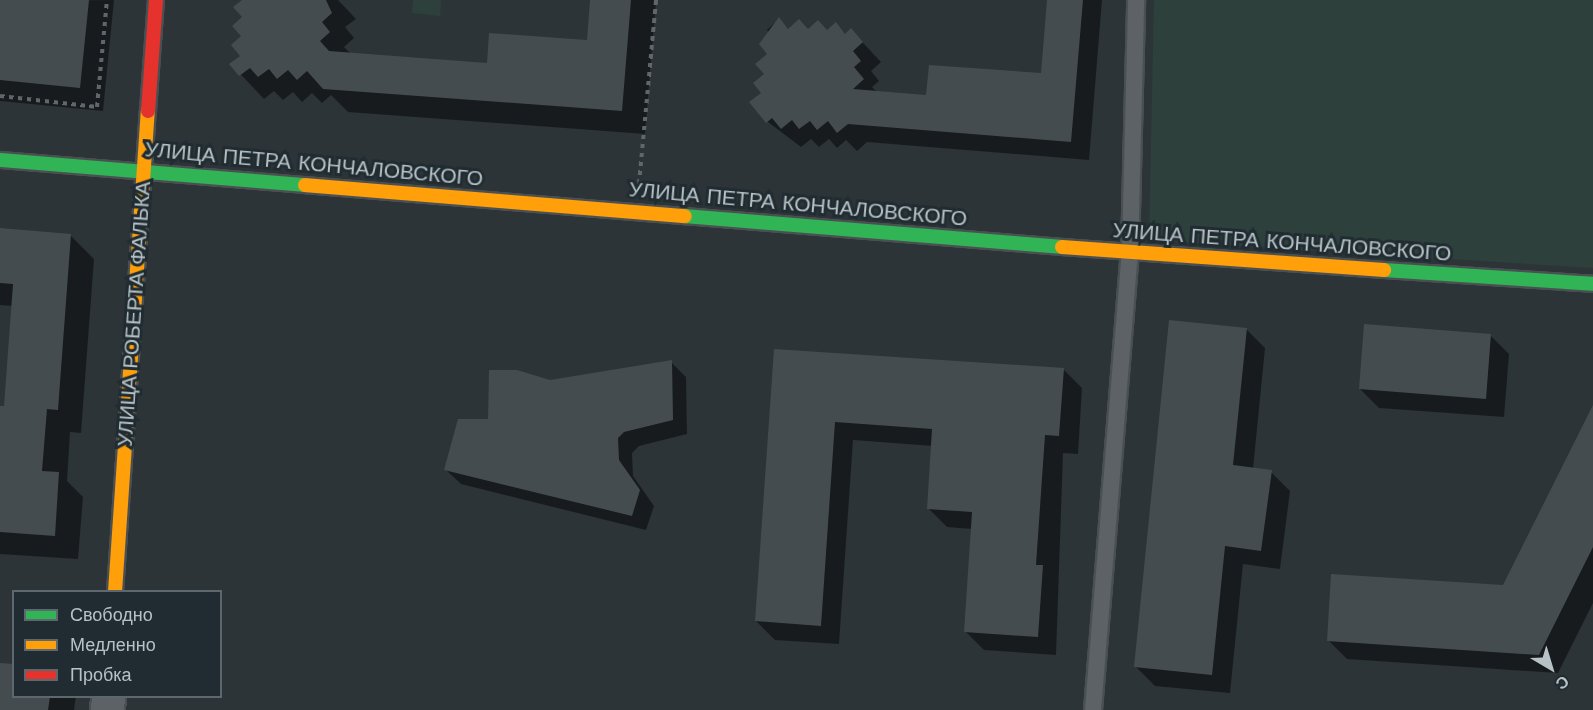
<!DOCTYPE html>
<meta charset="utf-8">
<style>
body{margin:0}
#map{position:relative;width:1593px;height:710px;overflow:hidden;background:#2c3438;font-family:"Work Sans",sans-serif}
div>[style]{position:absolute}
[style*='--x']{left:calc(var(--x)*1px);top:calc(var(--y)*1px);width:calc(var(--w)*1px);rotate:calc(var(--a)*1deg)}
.green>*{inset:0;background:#2e403c}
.shadow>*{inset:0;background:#0007}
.building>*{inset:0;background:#454c4f}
.path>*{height:4px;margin-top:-2px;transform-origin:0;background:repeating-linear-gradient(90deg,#606669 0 4.5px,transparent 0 9px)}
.roads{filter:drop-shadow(2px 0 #4a5052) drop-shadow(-2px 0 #4a5052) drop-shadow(0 2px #4a5052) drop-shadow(0 -2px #4a5052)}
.lane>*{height:16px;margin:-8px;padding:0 8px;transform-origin:8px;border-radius:8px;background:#5c6265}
.street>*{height:33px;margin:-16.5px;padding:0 16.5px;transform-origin:16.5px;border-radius:16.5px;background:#5c6265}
.fast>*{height:14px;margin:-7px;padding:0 7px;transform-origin:7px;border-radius:7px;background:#30b455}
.slow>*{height:14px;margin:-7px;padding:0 7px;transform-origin:7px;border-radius:7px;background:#ff9f0a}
.jam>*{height:14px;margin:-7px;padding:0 7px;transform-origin:7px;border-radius:7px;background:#e5322d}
span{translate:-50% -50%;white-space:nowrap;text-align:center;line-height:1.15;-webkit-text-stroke:6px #202c31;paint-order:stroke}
.street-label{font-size:21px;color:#b7c2c7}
.legend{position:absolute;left:12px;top:590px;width:210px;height:108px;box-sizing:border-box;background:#202c31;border:2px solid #5c686d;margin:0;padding:8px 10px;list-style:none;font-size:18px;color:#b7c2c7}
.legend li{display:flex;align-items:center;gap:12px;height:30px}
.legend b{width:30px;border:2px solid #5c686d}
.north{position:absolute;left:1521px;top:638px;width:60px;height:60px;-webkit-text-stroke:4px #202c31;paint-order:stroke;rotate:142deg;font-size:16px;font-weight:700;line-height:24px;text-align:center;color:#b7c2c7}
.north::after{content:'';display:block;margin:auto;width:21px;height:27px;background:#b7c2c7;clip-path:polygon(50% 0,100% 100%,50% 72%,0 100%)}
</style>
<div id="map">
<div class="green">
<div style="clip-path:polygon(413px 0,441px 0,440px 16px,412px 13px)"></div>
<div style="clip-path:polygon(1154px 0,1593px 0,1593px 268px,1149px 240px)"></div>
</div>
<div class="shadow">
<div style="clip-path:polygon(114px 0,103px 111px,0 101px,0 1px)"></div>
<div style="clip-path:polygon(244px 0,338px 0,356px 19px,345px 27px,354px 38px,344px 47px,351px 54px,489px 64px,589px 41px,592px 0,656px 0,645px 134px,348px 112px,331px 95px,322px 103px,312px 93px,302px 102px,293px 92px,283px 100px,274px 91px,264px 99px,231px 64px,242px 56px)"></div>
<div style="clip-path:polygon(1049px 0,1102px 0,1089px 160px,867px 142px,857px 151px,846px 140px,837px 148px,829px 139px,819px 147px,811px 139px,801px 147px,768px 122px,763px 93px,771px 36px,767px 30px,779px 19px,789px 30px,827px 32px,836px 24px,846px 35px,851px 30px,881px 62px,871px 71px,879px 81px,872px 87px,877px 92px,928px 97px,1043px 75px)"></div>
<div style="clip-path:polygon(0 230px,70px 235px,94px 259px,81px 433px,70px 432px,67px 481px,83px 497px,78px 559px,0 554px,0 407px,6px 408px,13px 306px,0 305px)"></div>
<div style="clip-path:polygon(1246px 329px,1265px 348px,1253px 469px,1271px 472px,1290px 491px,1280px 569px,1243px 564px,1230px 693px,1155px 686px,1136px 667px)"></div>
<div style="clip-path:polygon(1490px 335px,1509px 354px,1504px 417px,1379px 408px,1360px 389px)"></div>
<div style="clip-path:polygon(775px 350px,1063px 369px,1082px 388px,1078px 454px,1063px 453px,1056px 655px,984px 650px,965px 631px,972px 529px,947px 527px,928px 508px,933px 446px,853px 440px,839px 644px,775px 640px,756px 621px)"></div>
<div style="clip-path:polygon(671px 362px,686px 377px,687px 434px,639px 446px,632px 453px,633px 476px,654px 506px,646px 530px,461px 484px,446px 470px,490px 420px,550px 382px)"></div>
<div style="clip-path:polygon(1593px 409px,1593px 603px,1558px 673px,1347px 659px,1328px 640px,1504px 587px)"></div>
<div style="clip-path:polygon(0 664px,14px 696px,76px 696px,74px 710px,0 710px)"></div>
</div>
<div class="building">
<div style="clip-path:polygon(0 0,89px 0,80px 88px,0 80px)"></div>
<div style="clip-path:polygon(242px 0,326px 0,332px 13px,322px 22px,330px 32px,320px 41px,329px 51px,487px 63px,489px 33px,587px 40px,590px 0,631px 0,622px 111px,323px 89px,307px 71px,297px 80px,288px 70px,277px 79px,269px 69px,258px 77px,250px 68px,239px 76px,229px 64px,240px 56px,231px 45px,241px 36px,232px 26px,242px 17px,233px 7px)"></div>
<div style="clip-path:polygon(1047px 0,1083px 0,1071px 142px,848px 124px,837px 133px,828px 121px,817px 130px,810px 121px,799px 129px,792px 120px,781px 129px,772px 118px,766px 123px,749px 102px,761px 93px,753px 83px,764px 74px,755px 64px,767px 54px,759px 44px,779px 17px,788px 29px,799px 19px,808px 29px,818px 20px,827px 30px,836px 22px,845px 34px,851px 28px,863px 42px,853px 51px,861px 61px,854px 67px,864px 79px,853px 89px,926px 95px,929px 65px,1041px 73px)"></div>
<div style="clip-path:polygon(0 228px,71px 234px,58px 410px,47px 409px,42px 471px,59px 472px,55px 536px,0 532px,0 406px,4px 406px,13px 284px,0 283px)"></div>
<div style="clip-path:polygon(1169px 320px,1247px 328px,1233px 465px,1272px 470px,1261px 551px,1225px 546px,1212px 675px,1134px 667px)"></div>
<div style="clip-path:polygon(1364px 324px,1491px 334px,1486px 399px,1359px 389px)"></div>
<div style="clip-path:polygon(774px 349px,1064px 368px,1059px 436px,1045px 435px,1036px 565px,1043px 565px,1038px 637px,964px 632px,972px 512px,927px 509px,932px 429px,835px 422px,821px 626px,755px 621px)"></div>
<div style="clip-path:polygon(672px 360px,673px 420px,624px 432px,618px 438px,619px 460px,640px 490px,632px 516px,444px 470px,458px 419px,488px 419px,489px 370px,517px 370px,550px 380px)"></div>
<div style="clip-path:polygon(1593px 405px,1593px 547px,1539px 655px,1327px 641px,1331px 574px,1503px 585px)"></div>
<div style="clip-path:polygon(0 663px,14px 664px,14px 696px,50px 696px,48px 710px,0 710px)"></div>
</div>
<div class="path">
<div style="--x:0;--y:96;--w:98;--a:6.5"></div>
<div style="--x:97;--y:107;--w:107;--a:-84.7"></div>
<div style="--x:639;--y:184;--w:185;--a:-84.7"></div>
</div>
<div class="roads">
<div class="lane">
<div style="--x:1093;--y:710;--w:458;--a:-85.4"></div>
<div style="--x:1130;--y:253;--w:253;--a:-88.6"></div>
</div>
<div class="street">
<div style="--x:107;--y:710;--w:14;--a:-86"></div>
</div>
<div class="fast">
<div style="--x:0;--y:160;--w:306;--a:4.7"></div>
<div style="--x:685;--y:216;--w:378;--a:4.7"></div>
<div style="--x:1384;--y:270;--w:209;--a:3.8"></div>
</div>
<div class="slow">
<div style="--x:305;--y:185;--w:381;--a:4.7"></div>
<div style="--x:1062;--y:247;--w:323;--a:4.1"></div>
<div style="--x:115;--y:592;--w:482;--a:-86.1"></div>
</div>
<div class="jam">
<div style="--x:148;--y:111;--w:111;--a:-85.9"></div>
</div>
</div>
<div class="street-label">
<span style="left:314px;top:164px;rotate:5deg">УЛИЦА ПЕТРА КОНЧАЛОВСКОГО</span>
<span style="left:798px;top:204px;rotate:5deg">УЛИЦА ПЕТРА КОНЧАЛОВСКОГО</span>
<span style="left:1282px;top:242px;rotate:4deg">УЛИЦА ПЕТРА КОНЧАЛОВСКОГО</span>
<span style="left:134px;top:314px;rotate:-86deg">УЛИЦА РОБЕРТА ФАЛЬКА</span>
</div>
<ul class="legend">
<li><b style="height:8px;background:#30b455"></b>Свободно</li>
<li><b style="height:8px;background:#ff9f0a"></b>Медленно</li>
<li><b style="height:8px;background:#e5322d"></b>Пробка</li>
</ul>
<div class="north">С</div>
</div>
